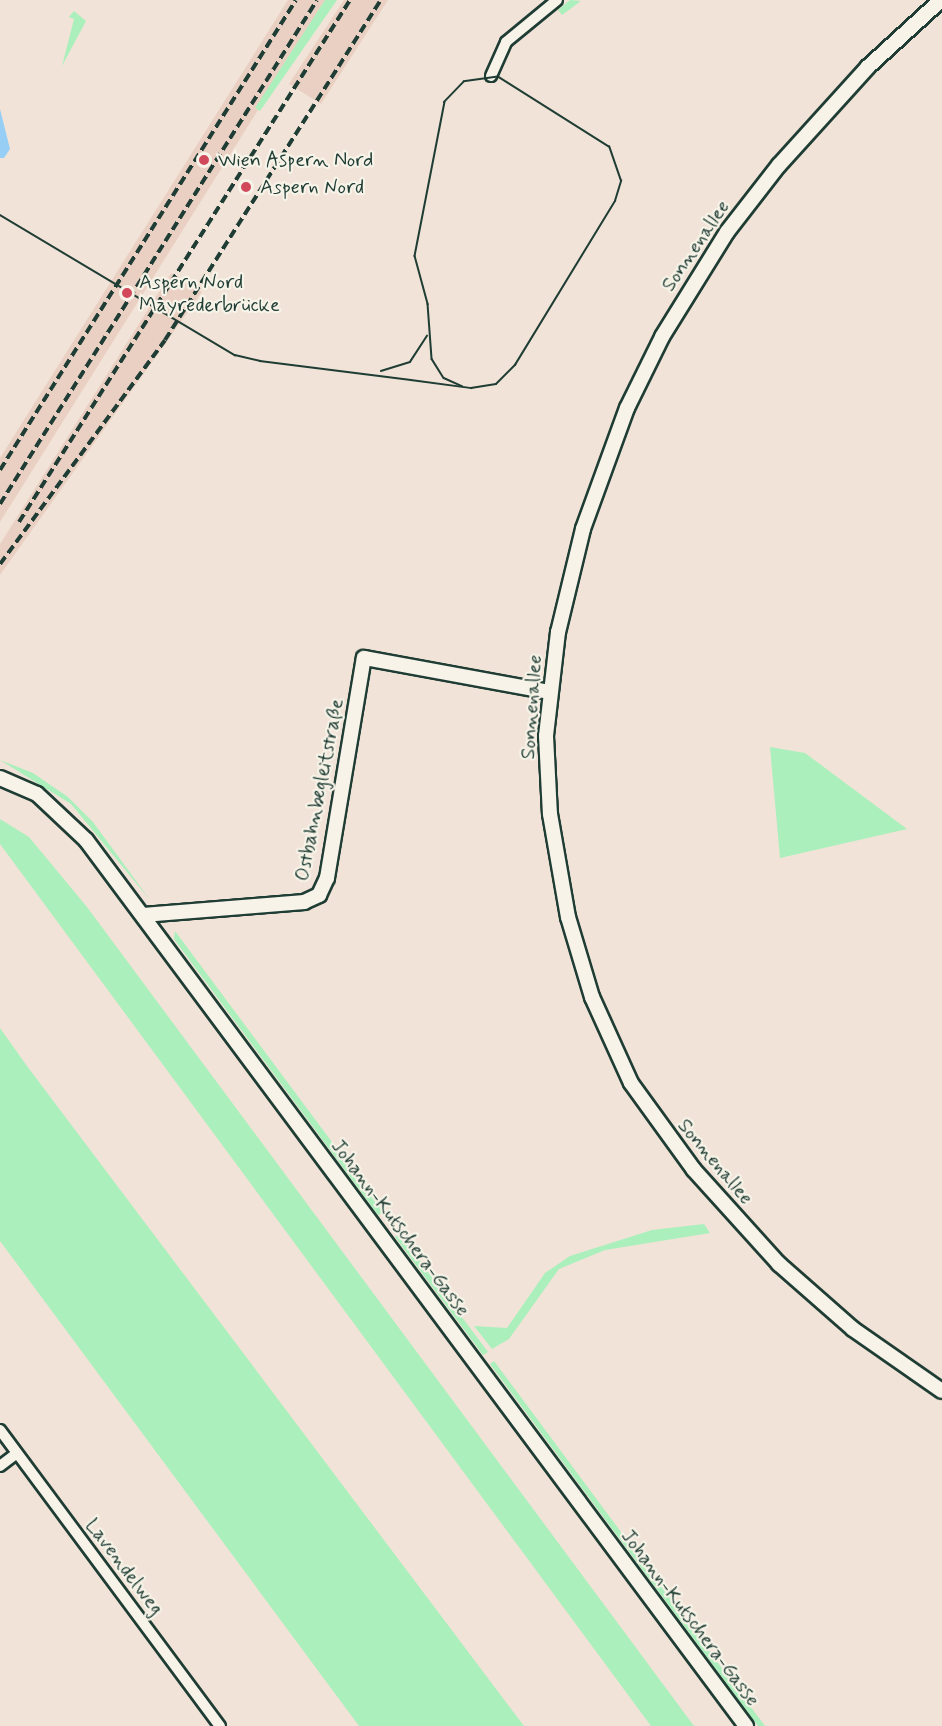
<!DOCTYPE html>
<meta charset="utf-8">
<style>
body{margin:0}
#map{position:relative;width:942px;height:1726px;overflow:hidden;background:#f1e3d7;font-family:Mynerve,sans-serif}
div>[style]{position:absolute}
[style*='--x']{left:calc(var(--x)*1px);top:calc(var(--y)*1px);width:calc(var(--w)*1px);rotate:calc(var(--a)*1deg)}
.built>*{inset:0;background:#ead0c3}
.green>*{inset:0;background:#abf0bc}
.water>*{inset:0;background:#96cef5}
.roads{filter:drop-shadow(2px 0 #1f3d34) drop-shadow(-2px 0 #1f3d34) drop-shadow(0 2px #1f3d34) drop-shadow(0 -2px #1f3d34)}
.street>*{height:10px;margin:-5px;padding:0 5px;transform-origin:5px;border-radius:5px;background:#f7f3e8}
.secondary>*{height:14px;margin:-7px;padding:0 7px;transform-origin:7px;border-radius:7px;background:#f7f3e8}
.tram>*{height:1.5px;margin:-0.75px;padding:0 0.75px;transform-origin:0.75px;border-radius:0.75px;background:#1f3d34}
.rail>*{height:4px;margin-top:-2px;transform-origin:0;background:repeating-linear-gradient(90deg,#1f3d34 0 9px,transparent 0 13.5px)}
.dots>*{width:16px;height:16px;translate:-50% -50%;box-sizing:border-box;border:3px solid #f7f3e8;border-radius:50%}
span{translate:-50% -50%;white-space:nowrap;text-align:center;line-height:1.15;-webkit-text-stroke:4.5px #f7f3e8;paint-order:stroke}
.poi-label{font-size:20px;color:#1f3d34}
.left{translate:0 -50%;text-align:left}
.street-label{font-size:20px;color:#1f3d34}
</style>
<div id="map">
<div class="built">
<div style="clip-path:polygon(288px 0,327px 0,0 522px,0 458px)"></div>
<div style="clip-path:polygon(344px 0,388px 0,321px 104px,289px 84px)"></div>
<div style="clip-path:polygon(171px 273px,202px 292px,0 575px,0 544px)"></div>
</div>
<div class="green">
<div style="clip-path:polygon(325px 0,337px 0,260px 111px,255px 108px)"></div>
<div style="clip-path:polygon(570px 0,581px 1px,562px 15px,558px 10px)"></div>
<div style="clip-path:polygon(74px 11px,86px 21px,62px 66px,74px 19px,69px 17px)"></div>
<div style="clip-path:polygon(770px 747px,805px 753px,907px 829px,780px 858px)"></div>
<div style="clip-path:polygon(0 760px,33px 773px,68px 797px,93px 822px,150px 900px,71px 804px)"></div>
<div style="clip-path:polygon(0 819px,29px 837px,87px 907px,694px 1726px,651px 1726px,0 844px)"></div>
<div style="clip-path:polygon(175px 931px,384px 1212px,378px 1215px,174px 939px)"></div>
<div style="clip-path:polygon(0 1028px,27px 1066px,524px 1726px,359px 1726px,0 1241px)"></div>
<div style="clip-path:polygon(704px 1224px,710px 1233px,605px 1250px,559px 1269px,509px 1339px,492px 1349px,474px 1326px,507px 1328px,545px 1273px,570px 1256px,652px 1230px)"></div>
<div style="clip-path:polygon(400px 1234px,488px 1352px,483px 1355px,395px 1237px)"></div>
<div style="clip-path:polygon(494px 1361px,765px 1726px,758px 1726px,490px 1364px)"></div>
</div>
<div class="water">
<div style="clip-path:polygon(0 109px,10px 149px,4px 158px,0 158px)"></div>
</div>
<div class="roads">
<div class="street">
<div style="--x:491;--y:76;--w:37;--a:-66"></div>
<div style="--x:506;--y:42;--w:66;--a:-39.5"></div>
<div style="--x:0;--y:1430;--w:369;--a:53.4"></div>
<div style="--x:0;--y:1466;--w:21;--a:-37"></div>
</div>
<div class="secondary">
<div style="--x:941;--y:0;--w:99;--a:137.5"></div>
<div style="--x:868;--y:67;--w:132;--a:132.2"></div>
<div style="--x:779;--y:165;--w:85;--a:127.8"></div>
<div style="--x:727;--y:232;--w:123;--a:121.8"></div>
<div style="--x:662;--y:337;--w:79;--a:116.2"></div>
<div style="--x:627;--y:408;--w:129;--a:110"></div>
<div style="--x:583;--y:529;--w:106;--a:103.6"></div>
<div style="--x:558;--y:632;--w:105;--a:96.6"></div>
<div style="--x:546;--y:736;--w:78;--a:87.1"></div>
<div style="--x:550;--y:814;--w:105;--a:80.1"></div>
<div style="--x:568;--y:917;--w:84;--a:73.3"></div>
<div style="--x:592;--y:997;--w:94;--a:65.6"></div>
<div style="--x:631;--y:1083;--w:107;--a:54.1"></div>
<div style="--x:694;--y:1170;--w:127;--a:47.9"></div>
<div style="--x:779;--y:1264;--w:98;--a:41.3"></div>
<div style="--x:853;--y:1329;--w:108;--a:34.9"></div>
<div style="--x:0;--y:778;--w:40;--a:23.4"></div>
<div style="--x:37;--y:794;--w:67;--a:43.2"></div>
<div style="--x:86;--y:840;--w:1105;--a:53.32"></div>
<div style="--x:143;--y:915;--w:162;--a:-4.6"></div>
<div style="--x:304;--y:902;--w:17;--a:-25"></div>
<div style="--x:319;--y:895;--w:19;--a:-65"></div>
<div style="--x:327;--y:878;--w:223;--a:-80.5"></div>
<div style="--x:364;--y:658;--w:188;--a:10.4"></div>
</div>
</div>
<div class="tram">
<div style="--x:0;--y:215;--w:274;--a:30.8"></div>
<div style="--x:235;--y:355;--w:26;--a:13"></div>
<div style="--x:260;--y:361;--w:152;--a:7.2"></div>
<div style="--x:411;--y:380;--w:61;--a:7.6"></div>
<div style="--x:471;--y:388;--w:25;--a:-9"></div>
<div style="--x:496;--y:384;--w:27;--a:-45"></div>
<div style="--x:515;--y:365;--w:192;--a:-58.6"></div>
<div style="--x:615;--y:201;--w:21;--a:-73"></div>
<div style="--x:621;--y:181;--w:36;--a:-109"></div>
<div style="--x:609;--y:147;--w:131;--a:-147.8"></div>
<div style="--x:498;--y:77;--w:34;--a:172"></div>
<div style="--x:464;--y:82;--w:28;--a:134"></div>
<div style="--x:445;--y:102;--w:157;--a:101"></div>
<div style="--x:415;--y:256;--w:50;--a:74.8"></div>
<div style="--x:428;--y:304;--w:55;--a:85.8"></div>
<div style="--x:432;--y:359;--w:22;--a:58"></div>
<div style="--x:444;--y:378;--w:20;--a:24"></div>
<div style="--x:381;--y:371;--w:30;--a:-17"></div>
<div style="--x:410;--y:362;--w:31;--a:-57"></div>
</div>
<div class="rail">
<div style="--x:0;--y:470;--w:555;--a:-57.8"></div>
<div style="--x:0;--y:504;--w:595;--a:-57.83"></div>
<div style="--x:19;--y:522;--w:618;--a:-57.62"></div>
<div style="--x:0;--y:564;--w:278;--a:-53.6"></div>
<div style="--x:165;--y:340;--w:403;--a:-57.6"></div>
</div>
<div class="dots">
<div style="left:204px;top:160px;background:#d1495b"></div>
<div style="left:246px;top:187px;background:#d1495b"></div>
<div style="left:127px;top:293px;background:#d1495b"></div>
</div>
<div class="poi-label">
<span class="left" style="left:218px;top:160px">Wien Aspern Nord</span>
<span class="left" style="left:260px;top:187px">Aspern Nord</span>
<span class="left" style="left:139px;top:294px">Aspern Nord<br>Mayrederbrücke</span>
</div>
<div class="street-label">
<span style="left:696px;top:246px;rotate:-56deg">Sonnenallee</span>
<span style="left:532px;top:707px;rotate:-86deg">Sonnenallee</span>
<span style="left:320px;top:790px;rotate:-79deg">Ostbahnbegleitstraße</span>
<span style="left:715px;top:1162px;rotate:50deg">Sonnenallee</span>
<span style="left:400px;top:1228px;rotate:53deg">Johann-Kutschera-Gasse</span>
<span style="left:124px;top:1567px;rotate:53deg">Lavendelweg</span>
<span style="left:690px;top:1618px;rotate:53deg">Johann-Kutschera-Gasse</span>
</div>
</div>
